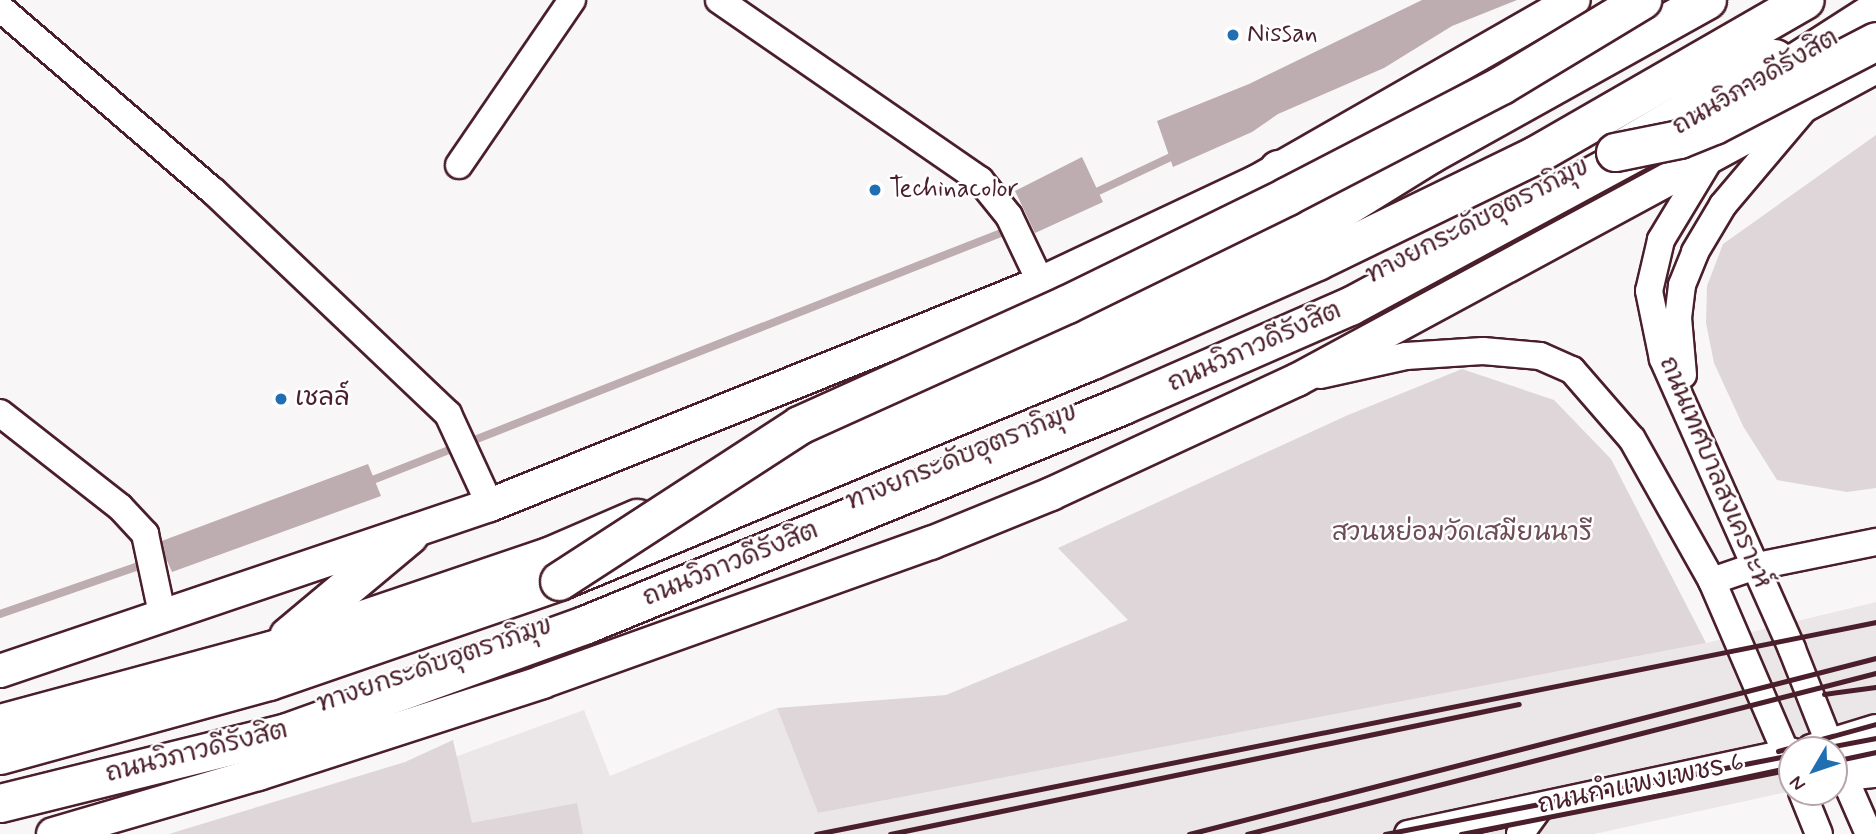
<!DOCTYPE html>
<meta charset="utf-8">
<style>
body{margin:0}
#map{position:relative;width:1876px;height:834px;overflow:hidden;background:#f8f6f7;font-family:Mynerve,"Playpen Sans Thai",sans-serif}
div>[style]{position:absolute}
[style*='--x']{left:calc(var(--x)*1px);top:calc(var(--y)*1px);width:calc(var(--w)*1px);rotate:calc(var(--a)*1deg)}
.built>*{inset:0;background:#ebe6e8}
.green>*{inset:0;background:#ded6d9}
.water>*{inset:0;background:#bdadb0}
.stream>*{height:8px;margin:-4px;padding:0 4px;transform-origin:4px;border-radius:4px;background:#bdadb0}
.roads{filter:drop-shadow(2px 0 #4a1f2b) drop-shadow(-2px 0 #4a1f2b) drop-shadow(0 2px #4a1f2b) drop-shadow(0 -2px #4a1f2b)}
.minor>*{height:26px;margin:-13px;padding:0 13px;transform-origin:13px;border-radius:13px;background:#fff}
.major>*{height:32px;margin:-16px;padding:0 16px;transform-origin:16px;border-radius:16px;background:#fff}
.highway>*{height:37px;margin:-18.5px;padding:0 18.5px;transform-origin:18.5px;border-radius:18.5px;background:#fff}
.rail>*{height:5px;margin:-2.5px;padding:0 2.5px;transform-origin:2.5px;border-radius:2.5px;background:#4a1f2b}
.bridges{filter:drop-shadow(2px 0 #4a1f2b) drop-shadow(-2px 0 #4a1f2b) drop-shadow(0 2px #4a1f2b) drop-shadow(0 -2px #4a1f2b)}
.highway-bridge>*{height:37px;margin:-18.5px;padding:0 18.5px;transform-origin:18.5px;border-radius:18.5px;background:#fff}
.dots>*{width:19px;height:19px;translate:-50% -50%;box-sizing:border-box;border:4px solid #fff;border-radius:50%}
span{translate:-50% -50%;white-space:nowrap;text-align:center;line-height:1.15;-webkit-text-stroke:5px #fff;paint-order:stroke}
.poi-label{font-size:26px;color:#4a1f2b}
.left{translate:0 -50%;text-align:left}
.street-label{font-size:26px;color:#4a1f2b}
.park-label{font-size:26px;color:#6f4d56}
.north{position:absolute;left:1778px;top:736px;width:70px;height:70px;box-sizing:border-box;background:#fff;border:2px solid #b7a5aa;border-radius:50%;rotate:231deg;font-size:19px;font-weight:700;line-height:28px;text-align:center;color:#4a1f2b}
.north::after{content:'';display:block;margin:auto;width:24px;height:32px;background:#1f6fb2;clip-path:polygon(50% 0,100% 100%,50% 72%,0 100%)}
</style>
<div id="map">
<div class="built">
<div style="clip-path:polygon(1876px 602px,1876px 772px,1834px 750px,1792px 750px,1792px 791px,1594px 834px,206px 834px,290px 817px,584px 710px,610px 776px,777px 708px,818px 813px,1706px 643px)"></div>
</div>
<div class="green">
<div style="clip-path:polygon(1876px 135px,1876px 488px,1847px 492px,1777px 480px,1743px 426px,1714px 363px,1706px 323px,1707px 286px,1723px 244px)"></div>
<div style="clip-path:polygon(1462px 369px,1554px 400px,1611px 459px,1706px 643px,818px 813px,777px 708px,946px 695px,1128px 620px,1058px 548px,1348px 415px)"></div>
<div style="clip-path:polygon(453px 740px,472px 823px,577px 803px,583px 834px,169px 834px,405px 762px)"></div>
</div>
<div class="water">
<div style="clip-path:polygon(1422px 0,1517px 0,1452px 26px,1384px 68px,1278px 114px,1252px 132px,1173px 167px,1157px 121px,1249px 84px)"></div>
<div style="clip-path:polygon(1082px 157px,1103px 202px,1035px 233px,1015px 191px)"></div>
<div style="clip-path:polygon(368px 464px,381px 496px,172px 572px,159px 542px)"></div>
</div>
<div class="stream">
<div style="--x:1090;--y:195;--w:96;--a:-25.2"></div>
<div style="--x:365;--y:483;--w:694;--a:-21.46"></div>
<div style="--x:0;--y:614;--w:186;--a:-19.1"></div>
</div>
<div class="roads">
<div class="minor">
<div style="--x:719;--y:0;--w:317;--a:34.6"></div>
<div style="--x:980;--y:180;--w:46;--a:51.1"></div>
<div style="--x:1009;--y:216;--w:74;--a:64.5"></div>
<div style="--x:0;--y:8;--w:281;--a:40.7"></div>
<div style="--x:213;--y:191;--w:324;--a:43.5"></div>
<div style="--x:448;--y:414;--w:100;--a:65.2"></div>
<div style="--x:1711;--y:157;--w:97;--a:121.1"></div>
<div style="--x:1661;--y:240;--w:52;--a:103.2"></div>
<div style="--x:1649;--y:291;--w:69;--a:78.4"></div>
<div style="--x:1663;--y:359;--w:317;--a:66"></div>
<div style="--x:1792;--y:649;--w:109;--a:68.4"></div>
<div style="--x:459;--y:165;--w:200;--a:-55.6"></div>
<div style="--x:1320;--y:375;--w:88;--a:-12.5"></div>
<div style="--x:1406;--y:356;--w:77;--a:-3.7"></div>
<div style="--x:1483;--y:351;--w:57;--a:5"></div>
<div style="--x:1540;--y:356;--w:35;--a:24"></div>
<div style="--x:1572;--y:370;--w:91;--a:49"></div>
<div style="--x:1632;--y:439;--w:163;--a:60.6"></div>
<div style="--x:1712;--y:581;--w:202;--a:66.7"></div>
<div style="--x:1683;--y:375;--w:57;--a:-95"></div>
<div style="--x:1678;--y:318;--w:33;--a:-83"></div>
<div style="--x:1682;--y:285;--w:35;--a:-68"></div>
<div style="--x:1695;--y:252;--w:55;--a:-59.2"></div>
<div style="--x:1723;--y:205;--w:127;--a:-49.8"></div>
<div style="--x:0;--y:413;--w:152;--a:38.1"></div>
<div style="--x:120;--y:507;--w:37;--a:47"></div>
<div style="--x:145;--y:534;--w:86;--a:77.9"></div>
<div style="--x:1712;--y:581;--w:43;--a:-18.9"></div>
<div style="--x:1753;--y:567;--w:126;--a:-11.5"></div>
<div style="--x:1811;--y:748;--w:68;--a:-17.1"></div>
<div style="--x:1834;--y:754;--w:87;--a:66.4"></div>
<div style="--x:1839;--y:763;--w:39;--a:-17"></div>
<div style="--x:1845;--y:777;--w:31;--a:-6"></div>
<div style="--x:1802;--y:792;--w:45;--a:68"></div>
<div style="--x:1408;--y:834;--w:393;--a:-12.1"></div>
<div style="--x:1520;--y:834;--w:34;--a:-54"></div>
</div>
<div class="major">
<div style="--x:0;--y:671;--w:517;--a:-18.72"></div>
<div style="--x:490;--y:505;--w:594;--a:-21.94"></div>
<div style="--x:1041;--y:283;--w:238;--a:-25.2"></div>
<div style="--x:1256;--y:182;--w:366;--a:-29.8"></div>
<div style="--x:53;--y:834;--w:214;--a:-16.3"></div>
<div style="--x:258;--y:774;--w:299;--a:-17.9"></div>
<div style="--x:542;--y:682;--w:413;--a:-19.7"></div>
<div style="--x:931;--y:543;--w:130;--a:-22.2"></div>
<div style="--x:1051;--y:494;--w:271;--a:-24.9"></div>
<div style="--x:1297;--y:380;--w:658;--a:-28.4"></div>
</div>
<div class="highway">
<div style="--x:1756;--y:87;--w:143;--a:-32.7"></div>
<div style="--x:1622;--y:148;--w:177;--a:-30.6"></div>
<div style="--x:1278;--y:169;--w:76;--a:-5.3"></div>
<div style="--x:742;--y:474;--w:614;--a:-23.31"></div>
<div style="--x:1306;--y:231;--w:146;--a:-31.8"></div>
<div style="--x:1430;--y:154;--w:317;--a:-29.1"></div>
<div style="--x:288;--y:636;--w:158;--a:-39.9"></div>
<div style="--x:0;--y:723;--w:281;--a:-15.1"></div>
<div style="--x:271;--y:650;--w:293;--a:-18.7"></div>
<div style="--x:549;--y:556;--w:96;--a:-23.4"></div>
<div style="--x:0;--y:755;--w:279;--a:-15.4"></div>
<div style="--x:269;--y:681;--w:307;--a:-19"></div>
<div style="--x:559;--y:581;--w:577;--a:-22.52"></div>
<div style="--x:1092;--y:360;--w:246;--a:-23.7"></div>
<div style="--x:1317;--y:261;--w:242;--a:-25.9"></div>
<div style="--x:1535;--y:155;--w:311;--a:-29.9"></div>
<div style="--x:0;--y:803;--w:296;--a:-13.9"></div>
<div style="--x:287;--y:732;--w:316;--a:-19.8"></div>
<div style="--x:584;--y:625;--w:582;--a:-22.2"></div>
<div style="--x:1123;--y:405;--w:248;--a:-23.6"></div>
<div style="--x:1350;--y:306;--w:340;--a:-28.4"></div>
</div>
</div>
<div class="rail">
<div style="--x:1824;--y:694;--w:52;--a:-7.7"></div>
<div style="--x:1818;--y:749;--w:59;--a:-10.7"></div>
<div style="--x:1778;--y:751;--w:102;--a:-15.4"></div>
<div style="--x:1834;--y:761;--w:43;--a:-12.1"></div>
<div style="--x:816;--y:834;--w:1081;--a:-11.31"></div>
<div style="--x:890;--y:834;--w:642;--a:-11.68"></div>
<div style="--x:1189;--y:834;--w:709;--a:-14.37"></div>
<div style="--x:1247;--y:834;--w:649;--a:-14.36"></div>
<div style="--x:1385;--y:834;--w:415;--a:-11"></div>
<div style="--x:1461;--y:834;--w:337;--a:-11.1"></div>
</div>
<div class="bridges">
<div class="highway-bridge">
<div style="--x:1615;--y:152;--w:65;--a:-11.5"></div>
<div style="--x:1679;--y:139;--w:38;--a:-22"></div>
<div style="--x:1714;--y:125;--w:182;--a:-27.4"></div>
<div style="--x:559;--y:581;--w:286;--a:-33"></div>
<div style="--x:799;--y:425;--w:294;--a:-24.3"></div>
<div style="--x:1067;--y:304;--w:245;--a:-26.1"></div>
<div style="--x:1287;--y:196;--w:241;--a:-27.4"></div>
<div style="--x:1501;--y:85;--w:165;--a:-31.1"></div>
</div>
</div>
<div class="dots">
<div style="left:1233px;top:35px;background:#1f6fb2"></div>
<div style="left:875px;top:190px;background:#1f6fb2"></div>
<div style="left:281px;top:399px;background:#1f6fb2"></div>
</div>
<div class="poi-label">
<span class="left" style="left:1247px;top:35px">Nissan</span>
<span class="left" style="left:889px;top:190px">Techinacolor</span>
<span class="left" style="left:295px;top:399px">เชลล์</span>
</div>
<div class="street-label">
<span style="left:1756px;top:83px;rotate:-30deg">ถนนวิภาวดีรังสิต</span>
<span style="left:1478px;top:222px;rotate:-27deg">ทางยกระดับอุตราภิมุข</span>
<span style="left:1255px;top:348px;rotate:-24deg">ถนนวิภาวดีรังสิต</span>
<span style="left:962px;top:458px;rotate:-22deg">ทางยกระดับอุตราภิมุข</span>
<span style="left:1714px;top:473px;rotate:67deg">ถนนเทศบาลสงเคราะห์</span>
<span style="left:731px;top:565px;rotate:-22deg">ถนนวิภาวดีรังสิต</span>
<span style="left:435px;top:666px;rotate:-19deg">ทางยกระดับอุตราภิมุข</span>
<span style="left:197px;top:753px;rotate:-14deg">ถนนวิภาวดีรังสิต</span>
<span style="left:1641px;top:785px;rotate:-12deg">ถนนกำแพงเพชร 6</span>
</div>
<div class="park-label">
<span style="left:1462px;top:534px">สวนหย่อมวัดเสมียนนารี</span>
</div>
<div class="north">N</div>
</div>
